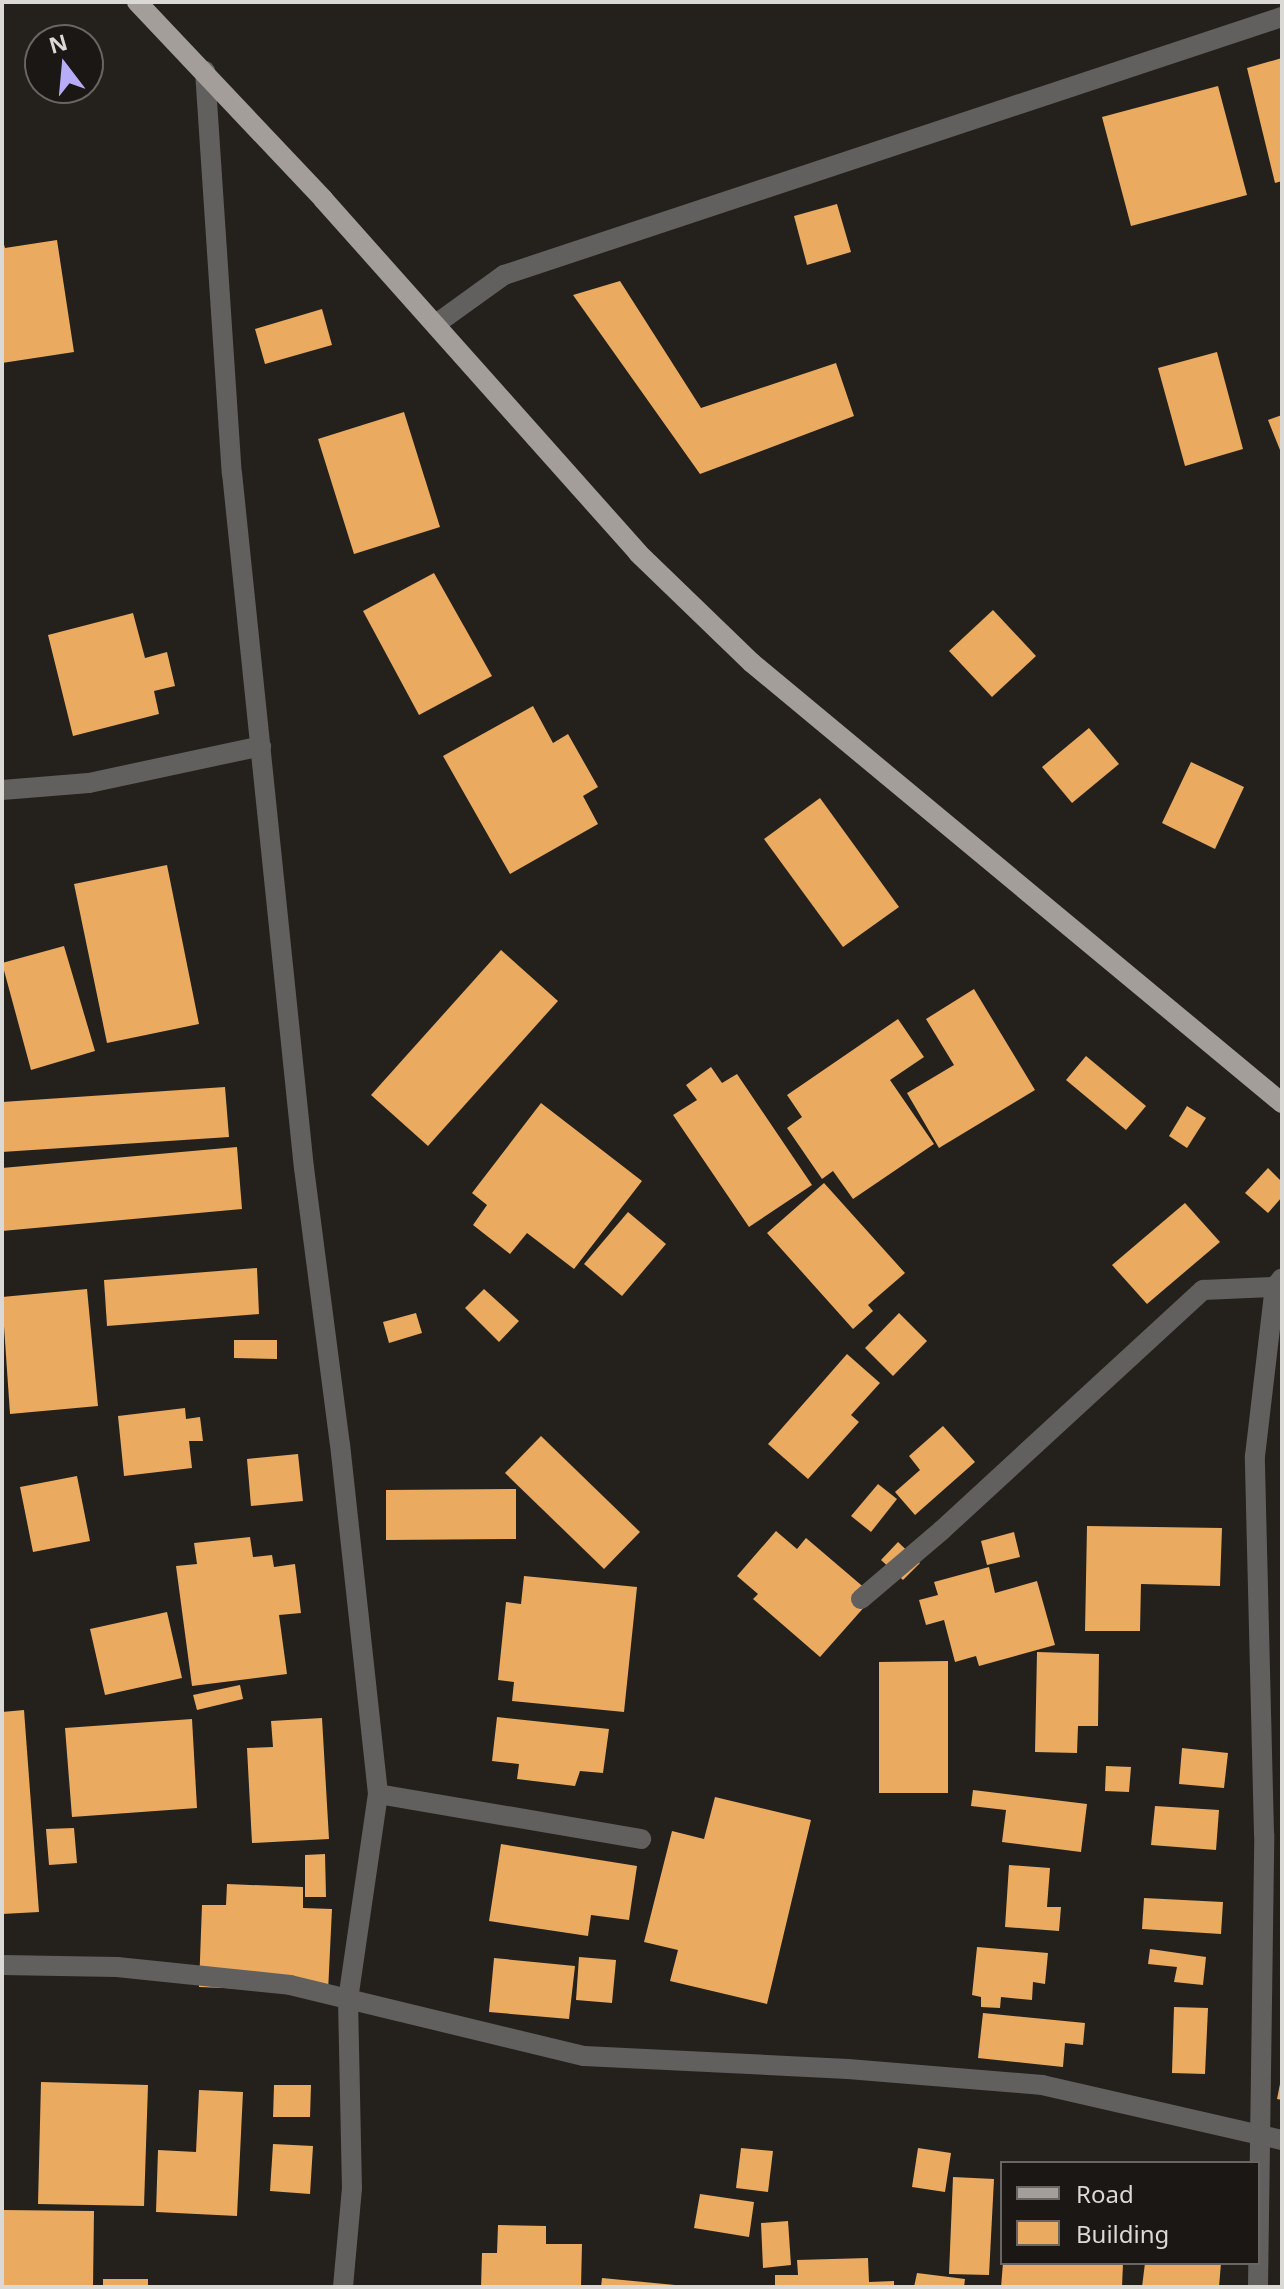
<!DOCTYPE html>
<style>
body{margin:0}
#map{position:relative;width:1284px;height:2289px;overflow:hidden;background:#24211d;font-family:"Noto Sans",sans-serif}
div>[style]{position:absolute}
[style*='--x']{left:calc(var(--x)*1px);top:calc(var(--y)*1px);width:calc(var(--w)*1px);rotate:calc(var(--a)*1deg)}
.building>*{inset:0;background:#eaaa60}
.minor>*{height:20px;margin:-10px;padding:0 10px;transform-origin:10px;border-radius:10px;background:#62605e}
.major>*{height:20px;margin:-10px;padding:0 10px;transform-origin:10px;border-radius:10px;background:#a39e9a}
span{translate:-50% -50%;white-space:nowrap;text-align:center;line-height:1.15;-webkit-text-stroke:8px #1b1714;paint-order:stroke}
.frame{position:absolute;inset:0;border:4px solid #dbd9d6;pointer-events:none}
.legend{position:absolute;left:1000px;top:2161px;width:260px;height:104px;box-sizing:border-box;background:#1b1714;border:2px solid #686562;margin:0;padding:10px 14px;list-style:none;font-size:24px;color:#dbd9d6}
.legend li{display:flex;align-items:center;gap:16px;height:40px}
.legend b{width:40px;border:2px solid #686562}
.north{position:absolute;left:24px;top:24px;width:80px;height:80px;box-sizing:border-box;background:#1b1714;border:2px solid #686562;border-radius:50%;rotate:344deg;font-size:22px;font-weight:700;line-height:32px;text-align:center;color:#dbd9d6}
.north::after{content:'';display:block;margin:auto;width:28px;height:36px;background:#b6acf8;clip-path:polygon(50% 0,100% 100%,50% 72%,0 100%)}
</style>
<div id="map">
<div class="building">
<div style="clip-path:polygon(1282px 58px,1282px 181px,1275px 183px,1247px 68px)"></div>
<div style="clip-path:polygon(1218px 86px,1247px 195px,1131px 226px,1102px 117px)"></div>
<div style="clip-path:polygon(837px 204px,851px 252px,807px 265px,794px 216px)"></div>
<div style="clip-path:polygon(2px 238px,5px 248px,57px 240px,74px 352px,2px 363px)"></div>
<div style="clip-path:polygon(620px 281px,701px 408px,836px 363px,854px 416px,700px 474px,573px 295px)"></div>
<div style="clip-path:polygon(322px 309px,332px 345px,265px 364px,255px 329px)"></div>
<div style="clip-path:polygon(1217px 352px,1243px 449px,1185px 466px,1158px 368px)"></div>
<div style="clip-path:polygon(404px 412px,440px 527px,354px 554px,318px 439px)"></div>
<div style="clip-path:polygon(1282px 415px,1282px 455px,1268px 420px)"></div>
<div style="clip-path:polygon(434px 573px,492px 676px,419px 715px,363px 611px)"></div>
<div style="clip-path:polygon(993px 610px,1036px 656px,992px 697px,949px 651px)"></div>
<div style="clip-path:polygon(133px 613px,145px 658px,167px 652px,175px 686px,154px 691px,159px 714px,73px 736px,48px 635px)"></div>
<div style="clip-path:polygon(533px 706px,553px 743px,568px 734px,598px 787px,583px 796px,598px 824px,510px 874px,443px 756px)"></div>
<div style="clip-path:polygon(1089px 728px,1119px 764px,1072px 803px,1042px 767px)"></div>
<div style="clip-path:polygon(1191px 762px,1244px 787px,1215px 849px,1162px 823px)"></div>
<div style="clip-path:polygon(820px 798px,899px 907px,843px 947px,764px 839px)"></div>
<div style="clip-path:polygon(167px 865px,199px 1024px,107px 1043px,74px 884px)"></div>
<div style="clip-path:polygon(64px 946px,95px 1051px,31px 1070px,2px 963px)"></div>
<div style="clip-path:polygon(501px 950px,558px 1001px,428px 1146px,371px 1095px)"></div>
<div style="clip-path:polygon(974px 989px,1035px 1090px,939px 1148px,907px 1093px,954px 1065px,926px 1019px)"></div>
<div style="clip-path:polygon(898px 1019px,924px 1057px,890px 1080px,934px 1144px,853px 1199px,833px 1171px,822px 1179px,787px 1128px,802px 1117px,787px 1095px)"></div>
<div style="clip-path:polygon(1086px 1056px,1146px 1106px,1126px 1130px,1066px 1080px)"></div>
<div style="clip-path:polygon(711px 1067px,722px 1083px,737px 1074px,812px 1185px,749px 1227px,673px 1115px,697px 1100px,686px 1085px)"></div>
<div style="clip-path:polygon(225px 1087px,229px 1137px,2px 1152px,2px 1102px)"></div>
<div style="clip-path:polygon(541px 1103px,642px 1181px,574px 1269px,527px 1233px,510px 1254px,473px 1225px,487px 1205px,472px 1193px)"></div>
<div style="clip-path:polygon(1187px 1106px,1206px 1118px,1187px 1148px,1169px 1136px)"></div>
<div style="clip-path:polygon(237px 1147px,242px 1209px,2px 1231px,2px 1168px)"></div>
<div style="clip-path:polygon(1268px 1168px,1282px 1182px,1282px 1197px,1268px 1213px,1245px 1193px)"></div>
<div style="clip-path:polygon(824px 1183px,905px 1273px,868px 1305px,873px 1311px,853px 1329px,767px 1233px)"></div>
<div style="clip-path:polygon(1185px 1203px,1220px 1242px,1147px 1304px,1112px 1265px)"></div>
<div style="clip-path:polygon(628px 1212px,666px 1244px,622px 1296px,584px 1264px)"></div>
<div style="clip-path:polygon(257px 1268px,259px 1314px,107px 1326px,104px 1280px)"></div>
<div style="clip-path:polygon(87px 1289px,98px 1406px,10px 1414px,2px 1297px)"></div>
<div style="clip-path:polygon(484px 1289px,519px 1321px,499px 1342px,465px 1308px)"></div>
<div style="clip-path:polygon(416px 1313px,422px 1333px,389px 1343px,383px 1322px)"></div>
<div style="clip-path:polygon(899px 1313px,927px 1341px,893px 1376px,865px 1348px)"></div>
<div style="clip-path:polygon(234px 1340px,277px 1340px,277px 1359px,234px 1358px)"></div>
<div style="clip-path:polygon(847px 1354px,880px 1383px,851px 1415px,859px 1422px,808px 1479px,768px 1444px)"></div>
<div style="clip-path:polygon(185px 1408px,186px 1419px,200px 1417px,203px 1441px,189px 1441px,192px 1468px,124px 1476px,118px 1416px)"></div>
<div style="clip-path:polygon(943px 1426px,975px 1462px,915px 1515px,895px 1492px,920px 1470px,909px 1456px)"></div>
<div style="clip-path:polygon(541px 1436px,640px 1532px,604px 1569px,505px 1473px)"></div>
<div style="clip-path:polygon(298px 1454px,303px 1501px,251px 1506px,247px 1459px)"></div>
<div style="clip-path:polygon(77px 1476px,90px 1541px,33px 1552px,20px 1487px)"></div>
<div style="clip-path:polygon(878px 1484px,897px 1499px,871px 1532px,851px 1516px)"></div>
<div style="clip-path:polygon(516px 1489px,516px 1539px,386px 1540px,386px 1490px)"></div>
<div style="clip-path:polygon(1087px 1526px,1222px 1528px,1220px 1586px,1141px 1584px,1140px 1631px,1085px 1631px)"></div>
<div style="clip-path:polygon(776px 1531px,797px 1549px,806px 1538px,874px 1596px,820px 1657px,753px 1599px,758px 1594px,737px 1576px)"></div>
<div style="clip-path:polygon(1014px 1532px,1020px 1557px,987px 1565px,981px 1541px)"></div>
<div style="clip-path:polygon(250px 1537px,253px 1557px,272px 1555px,274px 1567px,295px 1564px,301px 1613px,279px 1615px,287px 1674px,192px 1686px,176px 1566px,197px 1564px,194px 1543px)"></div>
<div style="clip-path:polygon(898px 1542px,920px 1563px,903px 1580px,881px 1560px)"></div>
<div style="clip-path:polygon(989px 1567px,995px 1593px,1037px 1581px,1055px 1645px,979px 1666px,976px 1656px,955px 1662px,944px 1620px,926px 1625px,919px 1600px,938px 1595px,934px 1582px)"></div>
<div style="clip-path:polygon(524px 1576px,637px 1587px,624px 1712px,512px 1701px,514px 1682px,498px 1680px,506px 1602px,521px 1604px)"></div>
<div style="clip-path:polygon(167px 1612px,182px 1678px,105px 1695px,90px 1629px)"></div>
<div style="clip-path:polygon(1037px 1652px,1099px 1654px,1098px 1726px,1078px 1726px,1077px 1753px,1035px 1752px)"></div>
<div style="clip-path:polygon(948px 1661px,948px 1793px,879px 1793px,879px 1662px)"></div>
<div style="clip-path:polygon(240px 1685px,243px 1699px,197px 1710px,193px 1695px)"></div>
<div style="clip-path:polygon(24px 1710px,39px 1912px,2px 1914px,2px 1712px)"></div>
<div style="clip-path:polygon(497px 1717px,609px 1729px,603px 1773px,580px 1771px,575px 1786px,517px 1779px,519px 1764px,492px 1761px)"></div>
<div style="clip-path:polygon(322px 1718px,329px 1839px,252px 1843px,247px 1748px,273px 1747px,271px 1721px)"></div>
<div style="clip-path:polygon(192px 1719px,197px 1808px,72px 1817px,65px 1728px)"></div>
<div style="clip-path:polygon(1182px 1748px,1228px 1753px,1224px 1788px,1179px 1784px)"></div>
<div style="clip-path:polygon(1106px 1766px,1131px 1767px,1129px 1792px,1105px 1791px)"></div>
<div style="clip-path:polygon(973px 1790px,1087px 1804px,1081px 1852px,1002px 1842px,1006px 1810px,971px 1806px)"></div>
<div style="clip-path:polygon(715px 1797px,811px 1820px,767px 2004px,670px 1981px,678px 1950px,644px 1942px,672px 1831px,704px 1839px)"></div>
<div style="clip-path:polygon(1155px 1806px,1219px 1810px,1216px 1850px,1151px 1845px)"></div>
<div style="clip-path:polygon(74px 1828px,77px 1863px,49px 1865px,46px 1829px)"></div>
<div style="clip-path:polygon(501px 1844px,637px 1866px,629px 1920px,591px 1915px,588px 1936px,489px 1921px)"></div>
<div style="clip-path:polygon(325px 1854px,326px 1897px,305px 1897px,305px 1855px)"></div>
<div style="clip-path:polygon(1009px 1865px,1050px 1868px,1047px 1907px,1061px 1907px,1059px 1931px,1005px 1927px)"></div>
<div style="clip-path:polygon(227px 1884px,303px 1887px,303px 1908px,332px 1909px,328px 1992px,199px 1987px,202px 1905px,226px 1905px)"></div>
<div style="clip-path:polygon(1144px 1898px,1223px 1902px,1221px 1934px,1142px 1929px)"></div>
<div style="clip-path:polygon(977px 1947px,1048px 1953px,1045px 1984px,1033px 1982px,1032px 2000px,1001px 1997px,1000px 2008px,981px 2007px,981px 1997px,972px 1995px)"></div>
<div style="clip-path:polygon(1150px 1949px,1206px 1957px,1203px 1985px,1174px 1982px,1177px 1967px,1148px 1964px)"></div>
<div style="clip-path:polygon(579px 1957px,616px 1960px,612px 2003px,576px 2000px)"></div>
<div style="clip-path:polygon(494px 1958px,575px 1966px,569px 2019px,489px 2012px)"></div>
<div style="clip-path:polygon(1174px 2007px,1208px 2008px,1205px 2074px,1172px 2073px)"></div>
<div style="clip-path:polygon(983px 2013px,1085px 2023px,1083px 2045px,1065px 2043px,1063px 2067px,978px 2058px)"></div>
<div style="clip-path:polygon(1281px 2079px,1282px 2080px,1282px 2100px,1277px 2099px)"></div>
<div style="clip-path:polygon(41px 2082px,148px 2085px,144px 2206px,38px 2204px)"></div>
<div style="clip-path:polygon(274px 2085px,311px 2085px,310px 2117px,273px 2117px)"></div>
<div style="clip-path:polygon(199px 2090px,243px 2092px,237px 2216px,156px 2212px,158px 2150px,196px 2152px)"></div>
<div style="clip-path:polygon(273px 2144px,313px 2146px,310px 2194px,270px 2191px)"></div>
<div style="clip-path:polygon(741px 2148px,773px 2151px,768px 2192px,736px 2188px)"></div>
<div style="clip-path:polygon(918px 2148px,951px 2153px,945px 2192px,912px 2187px)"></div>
<div style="clip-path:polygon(953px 2177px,994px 2179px,989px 2275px,949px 2274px)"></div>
<div style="clip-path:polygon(700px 2194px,754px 2202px,749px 2237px,694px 2228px)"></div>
<div style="clip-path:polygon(2px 2210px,94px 2211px,93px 2287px,2px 2287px)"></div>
<div style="clip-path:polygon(788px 2221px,791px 2265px,763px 2268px,761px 2223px)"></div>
<div style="clip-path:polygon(498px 2225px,546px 2226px,546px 2244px,582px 2244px,581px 2287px,481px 2287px,482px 2253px,497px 2253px)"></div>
<div style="clip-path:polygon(868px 2258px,869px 2282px,894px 2281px,894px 2287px,775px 2287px,775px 2275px,798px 2275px,797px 2260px)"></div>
<div style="clip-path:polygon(1003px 2263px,1123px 2263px,1122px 2287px,1001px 2287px)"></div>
<div style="clip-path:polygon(1145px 2263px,1221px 2263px,1219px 2287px,1142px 2287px)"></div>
<div style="clip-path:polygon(917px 2273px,965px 2279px,964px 2287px,914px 2287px)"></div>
<div style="clip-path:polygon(602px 2278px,675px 2285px,675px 2287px,601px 2287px)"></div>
<div style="clip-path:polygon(103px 2279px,148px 2279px,148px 2287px,103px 2287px)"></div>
</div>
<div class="minor">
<div style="--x:205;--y:71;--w:403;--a:86.2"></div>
<div style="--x:232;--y:473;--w:699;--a:84.09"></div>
<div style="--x:304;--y:1168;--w:278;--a:82.6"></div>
<div style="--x:340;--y:1444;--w:352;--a:83.8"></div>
<div style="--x:378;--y:1794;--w:207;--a:98.3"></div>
<div style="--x:348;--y:1999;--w:189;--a:88.8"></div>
<div style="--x:352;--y:2188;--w:99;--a:95.2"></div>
<div style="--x:436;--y:324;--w:84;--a:-35.8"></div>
<div style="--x:504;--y:275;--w:820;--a:-18.35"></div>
<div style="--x:2;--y:790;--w:87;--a:-4.6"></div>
<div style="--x:89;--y:783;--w:176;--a:-12.1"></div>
<div style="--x:861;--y:1599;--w:106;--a:-40.4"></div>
<div style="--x:942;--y:1530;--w:355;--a:-42.6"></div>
<div style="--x:1203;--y:1290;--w:72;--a:-2.4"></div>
<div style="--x:378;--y:1794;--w:267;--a:9.7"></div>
<div style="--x:2;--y:1965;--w:115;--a:1"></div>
<div style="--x:117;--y:1967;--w:174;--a:5.9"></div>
<div style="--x:290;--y:1985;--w:302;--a:13.6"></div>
<div style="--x:584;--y:2056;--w:264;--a:2.8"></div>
<div style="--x:848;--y:2069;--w:195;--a:4.7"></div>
<div style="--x:1042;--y:2085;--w:246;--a:12.9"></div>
<div style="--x:1258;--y:2287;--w:453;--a:-89.2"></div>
<div style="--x:1264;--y:1834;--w:378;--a:-91.4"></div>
<div style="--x:1255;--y:1456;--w:170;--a:-83.3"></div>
<div style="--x:1275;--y:1287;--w:11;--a:-52"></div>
</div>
<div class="major">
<div style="--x:137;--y:2;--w:271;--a:46.6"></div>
<div style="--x:323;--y:199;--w:474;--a:48.3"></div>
<div style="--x:638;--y:553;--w:158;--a:44"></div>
<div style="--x:752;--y:663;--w:689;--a:39.7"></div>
</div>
<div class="frame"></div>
<ul class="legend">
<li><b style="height:10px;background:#a39e9a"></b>Road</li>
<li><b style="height:22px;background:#eaaa60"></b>Building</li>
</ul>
<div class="north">N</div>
</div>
